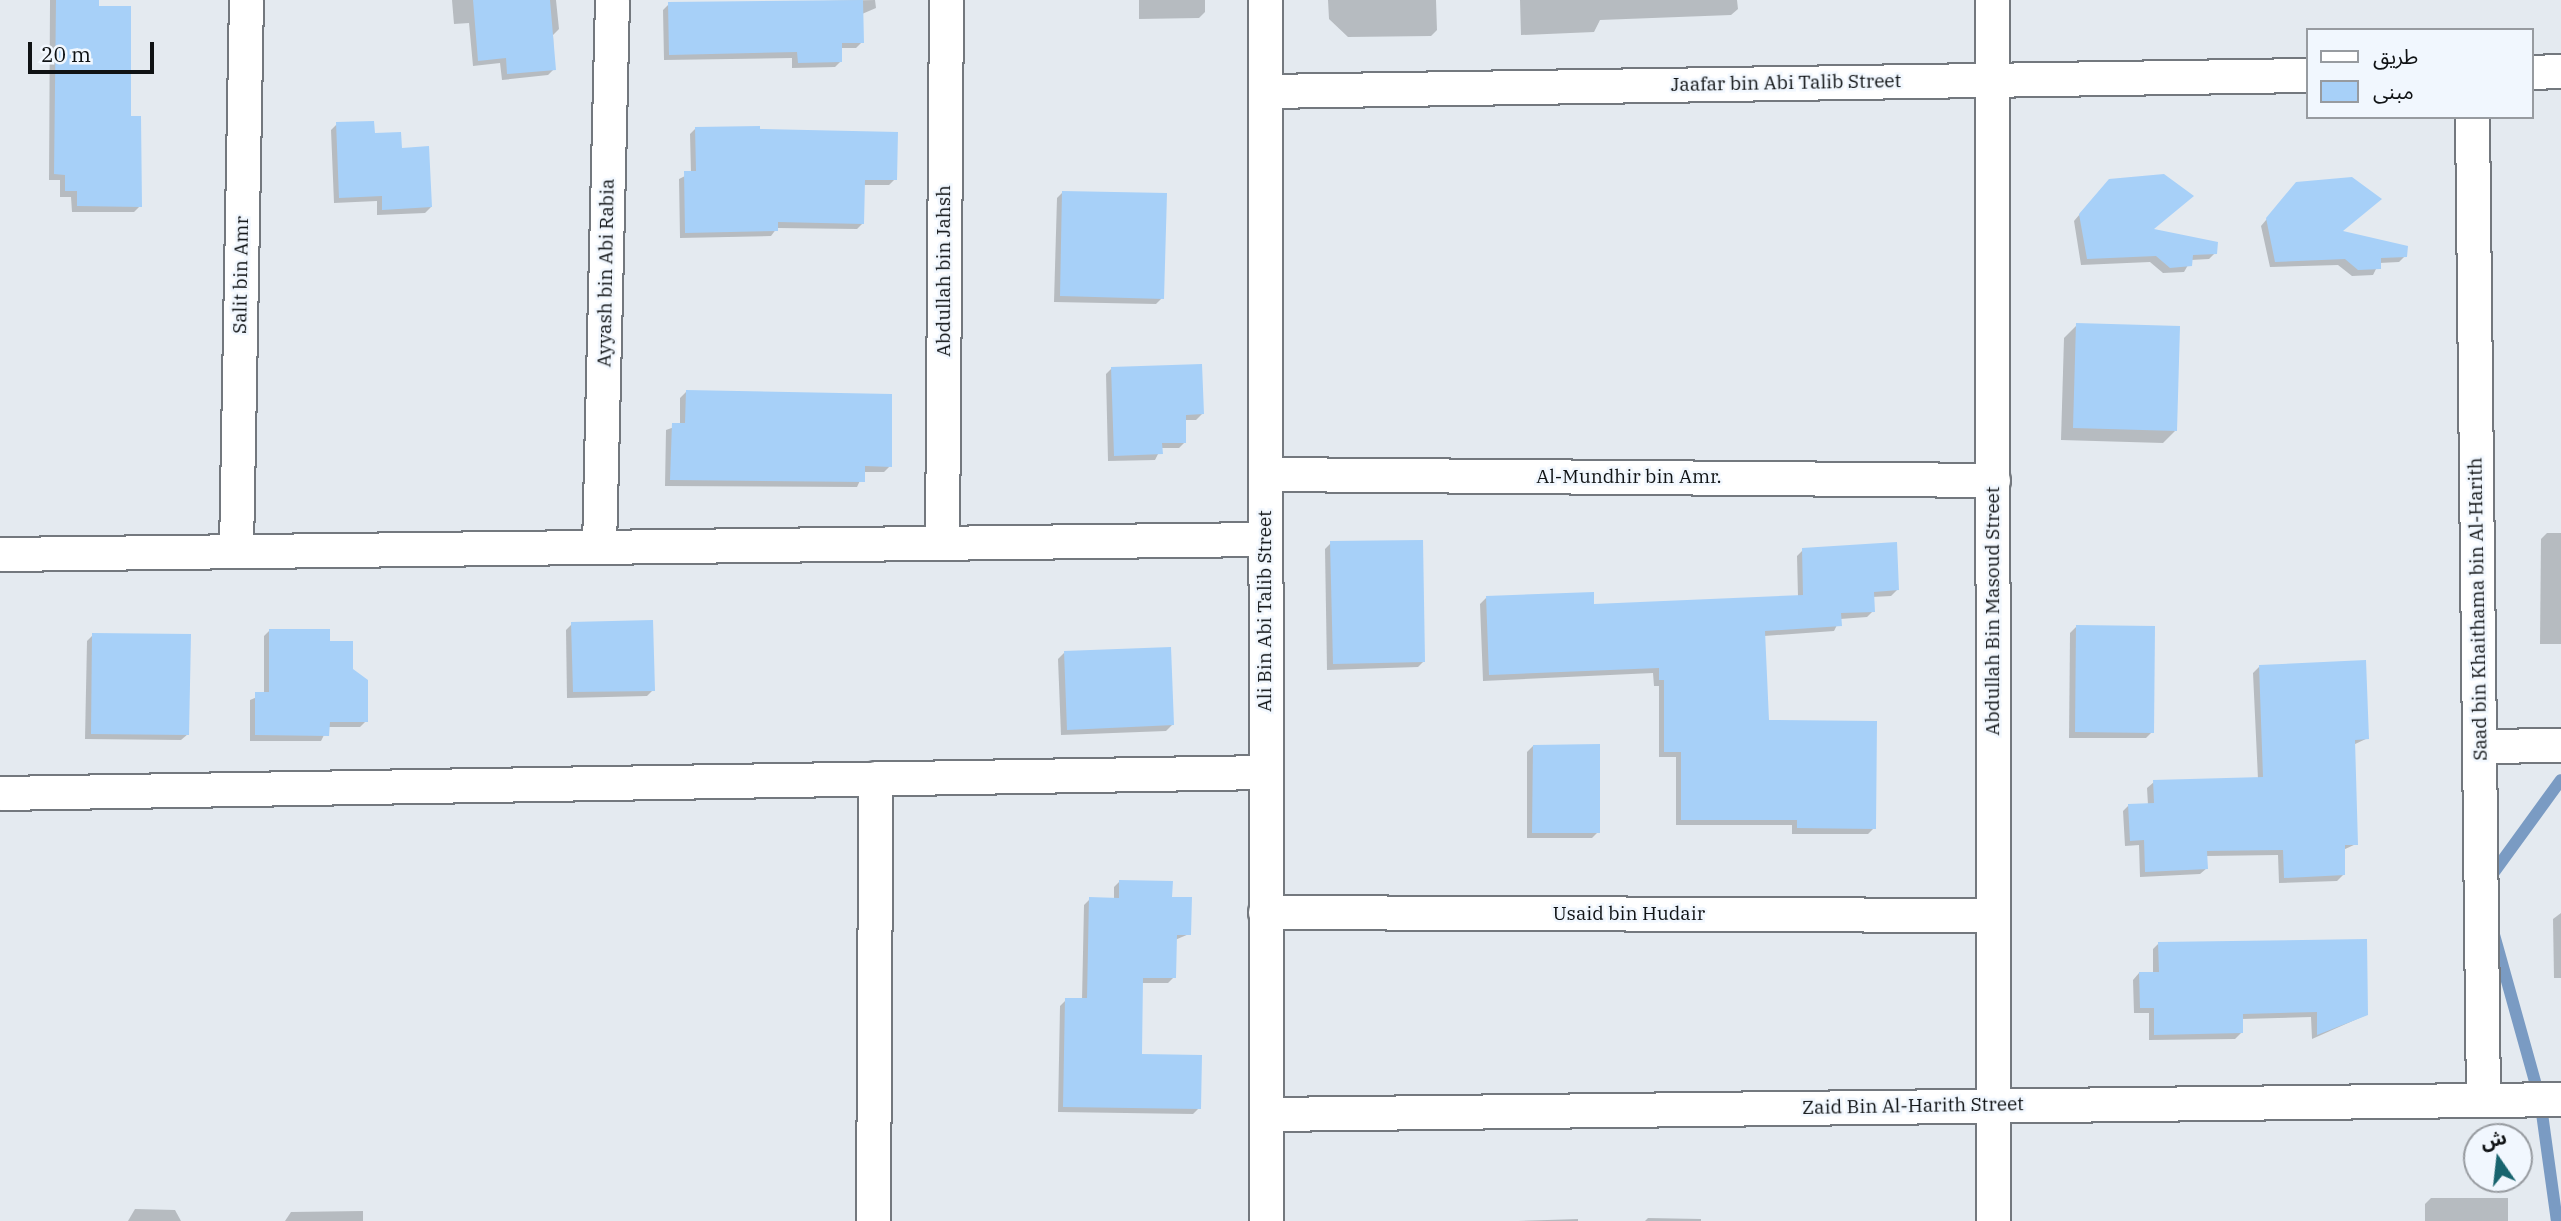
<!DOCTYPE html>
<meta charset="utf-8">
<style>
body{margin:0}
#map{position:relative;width:2561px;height:1221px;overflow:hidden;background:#e4eaf0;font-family:"IBM Plex Serif","Noto Sans Arabic",serif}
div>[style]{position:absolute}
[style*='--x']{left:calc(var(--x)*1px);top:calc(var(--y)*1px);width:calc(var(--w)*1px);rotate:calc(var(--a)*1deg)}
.shadow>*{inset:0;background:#0003}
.stream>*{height:12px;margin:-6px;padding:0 6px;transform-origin:6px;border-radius:6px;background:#7a9bc3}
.building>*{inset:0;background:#a7d0f8}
.roads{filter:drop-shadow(2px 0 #73787e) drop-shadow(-2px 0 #73787e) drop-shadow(0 2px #73787e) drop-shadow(0 -2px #73787e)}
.minor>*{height:33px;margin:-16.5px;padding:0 16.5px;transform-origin:16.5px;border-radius:16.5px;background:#fff}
span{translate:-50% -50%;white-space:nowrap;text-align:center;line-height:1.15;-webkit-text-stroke:5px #f1f7fe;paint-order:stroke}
.street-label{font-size:19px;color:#0f1214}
.legend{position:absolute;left:2306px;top:28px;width:228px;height:91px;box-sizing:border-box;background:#f1f7fe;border:2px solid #979ba0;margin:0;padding:9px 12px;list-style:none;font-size:21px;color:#0f1214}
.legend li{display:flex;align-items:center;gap:14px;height:35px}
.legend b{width:35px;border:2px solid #979ba0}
.north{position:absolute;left:2463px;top:1123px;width:70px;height:70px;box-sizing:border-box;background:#f1f7fe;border:2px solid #979ba0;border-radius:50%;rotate:346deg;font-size:19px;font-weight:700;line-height:28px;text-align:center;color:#0f1214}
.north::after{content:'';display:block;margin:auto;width:24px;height:32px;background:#18646e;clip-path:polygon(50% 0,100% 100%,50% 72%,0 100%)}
.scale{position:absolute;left:28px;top:42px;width:126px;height:32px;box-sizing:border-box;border:4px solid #0f1214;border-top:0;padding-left:9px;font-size:21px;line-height:24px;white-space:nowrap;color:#0f1214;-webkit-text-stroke:5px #f1f7fe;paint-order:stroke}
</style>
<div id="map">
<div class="shadow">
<div style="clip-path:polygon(50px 0,97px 0,130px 118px,140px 206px,134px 212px,72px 212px,71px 197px,60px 197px,60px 180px,49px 180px)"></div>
<div style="clip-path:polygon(452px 0,556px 0,559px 29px,553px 35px,554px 69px,548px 75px,502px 80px,500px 63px,473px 66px,469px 23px,454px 24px)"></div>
<div style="clip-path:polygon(875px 0,876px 8px,862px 14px,862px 42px,856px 48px,840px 48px,841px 61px,835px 67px,792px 68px,792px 58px,664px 60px,663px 10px,669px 4px)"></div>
<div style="clip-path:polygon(1139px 0,1205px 0,1205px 12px,1199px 18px,1139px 19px)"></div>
<div style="clip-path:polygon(1328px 0,1446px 0,1436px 0,1437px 30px,1431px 36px,1348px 37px,1329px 19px)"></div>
<div style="clip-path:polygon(1520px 0,1737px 0,1738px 9px,1731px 15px,1600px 20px,1594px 32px,1521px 35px)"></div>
<div style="clip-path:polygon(337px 124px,400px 150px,431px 207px,425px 213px,377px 215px,377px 201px,334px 203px,331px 130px)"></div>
<div style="clip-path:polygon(696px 128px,895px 179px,889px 185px,863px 185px,863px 223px,857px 229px,777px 228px,771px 236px,680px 238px,679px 179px,691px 173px,690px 134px)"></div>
<div style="clip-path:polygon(2103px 187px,2152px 230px,2215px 253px,2209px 259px,2191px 260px,2184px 272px,2163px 273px,2150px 262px,2081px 265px,2074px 221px)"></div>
<div style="clip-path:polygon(2294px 187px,2341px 232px,2405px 256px,2399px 262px,2379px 263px,2373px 275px,2352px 276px,2338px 265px,2270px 267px,2261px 226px)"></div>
<div style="clip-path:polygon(1063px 192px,1162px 298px,1156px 304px,1054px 302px,1057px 198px)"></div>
<div style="clip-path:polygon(2077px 325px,2175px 431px,2163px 443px,2061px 440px,2064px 338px)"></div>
<div style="clip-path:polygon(1112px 368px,1202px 414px,1196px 420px,1184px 420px,1185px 442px,1179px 448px,1161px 448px,1155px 460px,1108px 461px,1106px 374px)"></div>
<div style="clip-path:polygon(686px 392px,890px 466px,884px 472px,864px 472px,857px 487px,665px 486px,666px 430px,680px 425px,680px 398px)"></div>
<div style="clip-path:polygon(2547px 533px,2561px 533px,2561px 644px,2540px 644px,2541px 539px)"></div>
<div style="clip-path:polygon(1331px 543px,1424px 661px,1418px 667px,1327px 670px,1325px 549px)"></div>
<div style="clip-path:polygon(1803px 550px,1897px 590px,1891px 596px,1872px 597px,1873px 611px,1867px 617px,1840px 619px,1834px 631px,1764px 636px,1767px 722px,1874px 828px,1868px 834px,1792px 834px,1792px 825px,1676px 825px,1676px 757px,1659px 757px,1659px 686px,1654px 686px,1653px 673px,1483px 681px,1480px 604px,1486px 598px,1593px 606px,1798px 597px,1797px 556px)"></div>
<div style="clip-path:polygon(572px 624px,653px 690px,647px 696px,567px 698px,566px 630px)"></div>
<div style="clip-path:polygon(2076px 627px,2152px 732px,2146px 738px,2069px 738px,2070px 633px)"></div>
<div style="clip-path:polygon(270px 630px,351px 670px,366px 721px,360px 727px,328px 727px,321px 741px,250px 741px,250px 700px,264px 694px,264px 636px)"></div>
<div style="clip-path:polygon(93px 635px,188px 734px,181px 740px,85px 739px,87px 641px)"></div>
<div style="clip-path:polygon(1064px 653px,1172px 725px,1166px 731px,1061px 735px,1058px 659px)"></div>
<div style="clip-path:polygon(2259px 667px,2368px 738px,2353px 745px,2356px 844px,2343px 850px,2343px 875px,2337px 881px,2279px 883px,2278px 855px,2206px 856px,2207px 868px,2200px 874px,2140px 877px,2139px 845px,2125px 846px,2123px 811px,2129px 805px,2148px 805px,2147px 788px,2154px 782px,2258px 779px,2253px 673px)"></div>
<div style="clip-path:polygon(1533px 746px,1598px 832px,1592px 838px,1527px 838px,1527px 752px)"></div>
<div style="clip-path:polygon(1120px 881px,1171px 898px,1189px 934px,1175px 940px,1174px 977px,1168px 983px,1142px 983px,1140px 1056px,1199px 1108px,1193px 1114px,1058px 1112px,1060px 1006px,1066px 1000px,1082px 1000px,1084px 905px,1090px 899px,1114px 899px,1114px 887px)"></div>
<div style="clip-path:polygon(2561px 913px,2561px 978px,2554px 978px,2553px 919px)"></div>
<div style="clip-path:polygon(2159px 943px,2366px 1015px,2312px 1039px,2311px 1017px,2241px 1019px,2241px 1033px,2235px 1039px,2149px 1040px,2149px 1013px,2134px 1013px,2133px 980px,2139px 973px,2153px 974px,2153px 949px)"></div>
<div style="clip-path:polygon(2431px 1198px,2508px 1198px,2508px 1221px,2425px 1221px,2425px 1204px)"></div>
<div style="clip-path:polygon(135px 1209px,175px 1210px,181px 1221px,128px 1221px)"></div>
<div style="clip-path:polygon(363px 1211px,363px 1221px,285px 1221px,291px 1212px)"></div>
<div style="clip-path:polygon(1648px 1218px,1701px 1219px,1701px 1221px,1645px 1221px)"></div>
<div style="clip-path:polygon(1578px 1219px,1578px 1221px,1518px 1221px)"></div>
</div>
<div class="stream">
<div style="--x:2489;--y:879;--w:122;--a:-54"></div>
<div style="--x:2493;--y:931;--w:174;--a:74.4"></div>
<div style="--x:2540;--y:1099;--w:123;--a:82.1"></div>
</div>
<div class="building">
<div style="clip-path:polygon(56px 0,99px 0,99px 6px,131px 6px,131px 116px,141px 116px,142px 207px,77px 206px,77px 191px,65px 191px,65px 175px,54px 174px)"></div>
<div style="clip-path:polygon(473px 0,550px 0,556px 70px,507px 74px,506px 58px,478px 61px)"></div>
<div style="clip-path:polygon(863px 0,864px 43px,842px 43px,842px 62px,798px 63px,797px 52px,669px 55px,668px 2px)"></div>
<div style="clip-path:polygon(374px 121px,375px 133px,401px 132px,402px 148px,429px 146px,432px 207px,382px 210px,382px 196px,339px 198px,336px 122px)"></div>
<div style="clip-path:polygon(760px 126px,760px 129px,898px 132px,897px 180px,865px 180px,864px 224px,778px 222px,778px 231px,685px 233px,684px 171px,696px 171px,695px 127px)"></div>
<div style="clip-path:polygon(2164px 174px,2194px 196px,2154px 229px,2218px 242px,2217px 254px,2193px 255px,2192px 266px,2170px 268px,2156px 256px,2087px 259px,2079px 214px,2109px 179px)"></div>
<div style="clip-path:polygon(2352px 177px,2382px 199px,2343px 231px,2408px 246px,2407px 257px,2381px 258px,2381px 269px,2358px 270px,2345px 259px,2275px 262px,2266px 218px,2296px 182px)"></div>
<div style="clip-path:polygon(1062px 191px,1167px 193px,1164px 299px,1060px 296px)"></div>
<div style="clip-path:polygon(2076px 323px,2180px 326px,2177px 431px,2073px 428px)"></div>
<div style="clip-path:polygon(1202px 364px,1204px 414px,1186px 415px,1186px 443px,1162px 443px,1163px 454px,1114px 456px,1111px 367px)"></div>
<div style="clip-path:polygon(686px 390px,892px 394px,892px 467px,865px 466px,865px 482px,670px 480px,672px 423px,685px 423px)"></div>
<div style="clip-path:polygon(1423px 540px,1425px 662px,1333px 664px,1330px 541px)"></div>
<div style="clip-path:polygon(1897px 542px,1899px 590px,1874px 592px,1875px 612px,1841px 613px,1842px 626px,1765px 631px,1769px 720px,1877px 721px,1876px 829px,1797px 828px,1797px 820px,1681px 820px,1681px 752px,1664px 752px,1664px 680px,1659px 680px,1659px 668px,1489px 675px,1486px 596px,1594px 592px,1594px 604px,1803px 595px,1802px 548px)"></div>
<div style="clip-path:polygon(653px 620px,655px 691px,573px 692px,571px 622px)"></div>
<div style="clip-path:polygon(2076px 625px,2155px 626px,2154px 733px,2075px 732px)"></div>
<div style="clip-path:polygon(269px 629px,330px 629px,330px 641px,353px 641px,353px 669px,368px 680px,368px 722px,330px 722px,329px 736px,255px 735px,255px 692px,269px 692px)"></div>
<div style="clip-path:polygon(92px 633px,191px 634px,189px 735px,91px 734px)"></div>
<div style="clip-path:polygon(1171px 647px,1174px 725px,1067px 730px,1064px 651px)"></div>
<div style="clip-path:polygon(2366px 660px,2369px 739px,2355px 740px,2358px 845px,2345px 845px,2345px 875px,2284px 878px,2283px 850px,2207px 851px,2208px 869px,2145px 872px,2144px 840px,2130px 841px,2128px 804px,2154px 803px,2153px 780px,2263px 777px,2259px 665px)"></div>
<div style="clip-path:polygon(1600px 744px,1600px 833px,1532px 833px,1533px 745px)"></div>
<div style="clip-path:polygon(1119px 880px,1173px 881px,1172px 897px,1192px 897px,1191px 935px,1177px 935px,1176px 978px,1143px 978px,1142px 1054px,1202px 1055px,1201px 1109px,1063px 1107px,1065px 998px,1087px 998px,1089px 897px,1119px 898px)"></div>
<div style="clip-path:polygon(2367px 939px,2368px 1015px,2317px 1035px,2317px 1012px,2243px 1014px,2243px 1033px,2154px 1035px,2154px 1008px,2140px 1008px,2139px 972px,2159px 972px,2158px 942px)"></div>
</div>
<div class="roads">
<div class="minor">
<div style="--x:1265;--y:0;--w:1221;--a:89.95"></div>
<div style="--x:1992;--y:0;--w:1221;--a:89.95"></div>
<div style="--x:2531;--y:72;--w:30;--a:-2"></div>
<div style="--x:1265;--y:91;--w:1042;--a:-0.88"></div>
<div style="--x:2472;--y:117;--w:983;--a:89.36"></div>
<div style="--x:1265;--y:474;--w:728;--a:0.47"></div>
<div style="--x:942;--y:543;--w:543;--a:-89.58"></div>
<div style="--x:599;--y:547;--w:547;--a:-88.64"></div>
<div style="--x:236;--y:549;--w:549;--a:-88.96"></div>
<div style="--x:0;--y:554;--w:1265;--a:-0.68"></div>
<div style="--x:2479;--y:746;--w:82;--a:-0.7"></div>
<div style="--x:0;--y:793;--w:1266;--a:-0.95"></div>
<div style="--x:1265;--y:912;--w:727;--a:0.24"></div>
<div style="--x:1266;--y:1114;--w:1295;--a:-0.66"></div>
<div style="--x:873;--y:1221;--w:443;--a:-89.7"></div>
</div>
</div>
<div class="street-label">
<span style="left:1786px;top:83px;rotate:-1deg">Jaafar bin Abi Talib Street</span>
<span style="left:944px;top:271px;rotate:-90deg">Abdullah bin Jahsh</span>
<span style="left:606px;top:273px;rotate:-89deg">Ayyash bin Abi Rabia</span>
<span style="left:241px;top:275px;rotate:-89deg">Salit bin Amr</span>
<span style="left:1629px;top:477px">Al-Mundhir bin Amr.</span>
<span style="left:2478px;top:609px;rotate:-91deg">Saad bin Khaithama bin Al-Harith</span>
<span style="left:1265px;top:611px;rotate:-90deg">Ali Bin Abi Talib Street</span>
<span style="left:1993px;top:611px;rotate:-90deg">Abdullah Bin Masoud Street</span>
<span style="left:1629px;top:914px">Usaid bin Hudair</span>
<span style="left:1913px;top:1106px;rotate:-1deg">Zaid Bin Al-Harith Street</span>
</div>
<ul class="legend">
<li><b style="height:9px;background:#fff"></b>طريق</li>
<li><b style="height:19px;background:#a7d0f8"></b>مبنى</li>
</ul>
<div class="north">ش</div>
<div class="scale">20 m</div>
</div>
